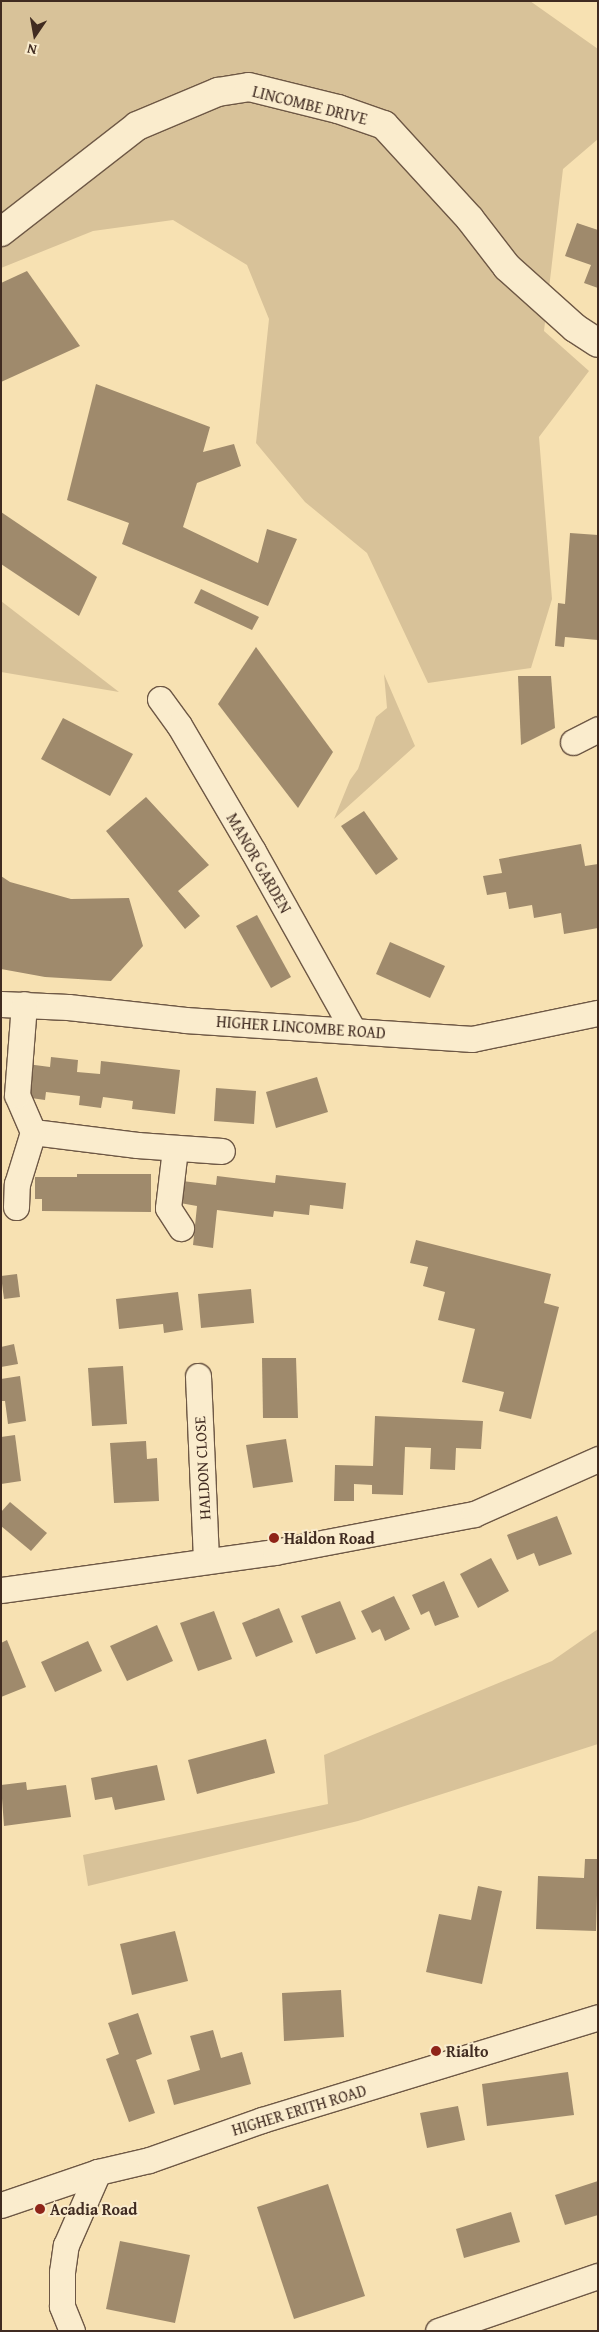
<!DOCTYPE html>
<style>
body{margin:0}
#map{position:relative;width:599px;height:2332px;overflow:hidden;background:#f7e1b2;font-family:"Gentium Book Plus",serif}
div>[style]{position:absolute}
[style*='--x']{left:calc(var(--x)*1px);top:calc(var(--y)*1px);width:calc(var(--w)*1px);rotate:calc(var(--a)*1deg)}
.green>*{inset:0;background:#d8c299}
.building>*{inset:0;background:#9f8a6c}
.roads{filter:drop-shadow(1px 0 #6e5845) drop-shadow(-1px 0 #6e5845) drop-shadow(0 1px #6e5845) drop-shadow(0 -1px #6e5845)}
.street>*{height:25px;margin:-12.5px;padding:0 12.5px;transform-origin:12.5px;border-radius:12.5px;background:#faeccd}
.secondary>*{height:28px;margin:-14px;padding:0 14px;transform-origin:14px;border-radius:14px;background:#faeccd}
.dots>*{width:14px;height:14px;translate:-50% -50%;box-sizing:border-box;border:2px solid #faeccd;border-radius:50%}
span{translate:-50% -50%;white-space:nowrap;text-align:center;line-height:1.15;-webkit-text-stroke:4px #faeccd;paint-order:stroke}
.street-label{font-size:16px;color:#402b21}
.poi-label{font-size:16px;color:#402b21;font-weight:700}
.left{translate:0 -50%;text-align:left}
.frame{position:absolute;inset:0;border:2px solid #402b21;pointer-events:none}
.north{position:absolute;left:10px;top:10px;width:50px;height:50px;-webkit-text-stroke:4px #faeccd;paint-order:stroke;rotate:192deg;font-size:14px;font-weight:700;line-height:20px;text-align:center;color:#402b21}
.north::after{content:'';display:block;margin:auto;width:18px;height:22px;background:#402b21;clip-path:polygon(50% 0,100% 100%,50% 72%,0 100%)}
</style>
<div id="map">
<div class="green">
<div style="clip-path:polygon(1px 1px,530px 1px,598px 49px,598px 139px,563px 169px,544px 331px,589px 371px,539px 437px,552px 599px,531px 668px,428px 683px,367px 553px,305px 502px,256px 443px,269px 319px,247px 265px,173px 220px,93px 231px,1px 268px)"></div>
<div style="clip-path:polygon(1px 601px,119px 692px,1px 672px)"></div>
<div style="clip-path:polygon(384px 674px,415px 746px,334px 819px,350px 780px,358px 769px,376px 717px,387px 708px)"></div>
<div style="clip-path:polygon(598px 1629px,598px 1744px,358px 1821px,88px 1886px,83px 1855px,328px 1804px,324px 1755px,552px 1661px)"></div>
</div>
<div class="building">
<div style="clip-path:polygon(577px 223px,598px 230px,598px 288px,584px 283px,591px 265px,565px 256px)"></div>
<div style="clip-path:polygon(27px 271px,80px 346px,1px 382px,1px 283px)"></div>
<div style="clip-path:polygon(96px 384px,210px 427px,203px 452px,234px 444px,241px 466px,197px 483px,183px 527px,258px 563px,267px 529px,297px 539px,268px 606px,122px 544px,129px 523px,67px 500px)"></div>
<div style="clip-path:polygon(1px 512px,97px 577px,79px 616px,1px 564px)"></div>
<div style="clip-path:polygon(570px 533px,598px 535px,598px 640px,565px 637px,564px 647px,555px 646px,558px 603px,565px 604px)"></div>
<div style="clip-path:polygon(201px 589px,259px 617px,252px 630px,194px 603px)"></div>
<div style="clip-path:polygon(256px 647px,333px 752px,298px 808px,218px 704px)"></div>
<div style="clip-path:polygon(518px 676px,551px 676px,555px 728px,521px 745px)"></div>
<div style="clip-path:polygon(63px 718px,133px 754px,110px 796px,41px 759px)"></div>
<div style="clip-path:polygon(146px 797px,209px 865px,178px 891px,200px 916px,185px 929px,106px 831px)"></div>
<div style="clip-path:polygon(364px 811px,398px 859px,376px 875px,341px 826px)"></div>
<div style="clip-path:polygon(581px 844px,585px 866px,598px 864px,598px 928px,564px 934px,561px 913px,534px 918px,532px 905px,509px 909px,506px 892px,487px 895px,483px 876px,502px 873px,499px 859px)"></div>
<div style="clip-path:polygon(1px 876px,10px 882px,71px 899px,129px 898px,143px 946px,111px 981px,45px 977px,1px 969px)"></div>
<div style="clip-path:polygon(257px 915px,291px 977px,271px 988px,236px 926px)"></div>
<div style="clip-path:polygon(390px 942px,445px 966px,430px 998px,376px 974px)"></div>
<div style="clip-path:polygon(51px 1057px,78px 1060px,77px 1072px,100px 1074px,101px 1061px,180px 1070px,175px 1114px,132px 1109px,133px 1101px,103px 1097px,101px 1108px,79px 1105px,80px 1096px,46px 1092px,45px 1100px,24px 1097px,27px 1064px,50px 1067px)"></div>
<div style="clip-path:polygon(317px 1077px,328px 1112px,276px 1128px,266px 1092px)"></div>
<div style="clip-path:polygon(216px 1088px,256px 1091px,254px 1124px,214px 1121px)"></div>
<div style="clip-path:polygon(77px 1174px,151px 1174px,151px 1212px,42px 1211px,42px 1199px,35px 1199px,35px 1177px,77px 1177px)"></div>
<div style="clip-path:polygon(276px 1175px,346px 1183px,343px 1209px,310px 1205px,309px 1215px,274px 1211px,273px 1217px,217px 1210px,213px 1248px,193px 1245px,197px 1206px,180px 1203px,182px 1181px,216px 1185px,217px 1176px,275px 1183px)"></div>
<div style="clip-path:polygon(416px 1240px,551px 1274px,544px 1303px,559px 1307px,531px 1419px,499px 1411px,504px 1392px,462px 1382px,475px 1329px,438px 1320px,445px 1292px,423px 1286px,428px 1267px,410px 1263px)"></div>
<div style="clip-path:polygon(17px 1274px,20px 1297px,4px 1299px,1px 1276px)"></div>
<div style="clip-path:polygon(251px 1289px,254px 1323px,201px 1328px,198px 1294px)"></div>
<div style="clip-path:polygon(178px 1292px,183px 1330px,164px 1333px,163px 1324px,119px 1329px,116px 1299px)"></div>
<div style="clip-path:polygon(14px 1344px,18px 1364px,1px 1367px,1px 1347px)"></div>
<div style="clip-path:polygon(262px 1358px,296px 1358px,298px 1418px,263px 1418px)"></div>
<div style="clip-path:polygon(123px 1366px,127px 1424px,92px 1426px,88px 1368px)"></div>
<div style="clip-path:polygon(20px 1376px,26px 1421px,8px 1424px,5px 1401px,1px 1401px,1px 1379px)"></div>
<div style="clip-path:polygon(375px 1416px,483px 1421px,481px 1449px,456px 1448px,455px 1470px,430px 1469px,431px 1448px,405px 1447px,403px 1495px,372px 1494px,372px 1485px,354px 1484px,354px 1501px,334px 1501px,335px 1465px,373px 1466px)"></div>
<div style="clip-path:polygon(15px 1435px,21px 1481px,1px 1484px,1px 1437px)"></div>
<div style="clip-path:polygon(286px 1439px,293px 1482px,253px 1488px,246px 1445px)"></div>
<div style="clip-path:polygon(146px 1441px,147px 1459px,157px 1458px,159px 1501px,114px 1503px,110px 1443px)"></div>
<div style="clip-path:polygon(10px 1502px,47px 1533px,31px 1551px,1px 1526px,1px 1512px)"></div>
<div style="clip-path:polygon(557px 1516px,572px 1554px,539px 1566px,534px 1553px,517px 1560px,507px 1535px)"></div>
<div style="clip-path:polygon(491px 1558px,509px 1591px,478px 1608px,460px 1574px)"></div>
<div style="clip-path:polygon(444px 1581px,459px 1617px,435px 1626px,429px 1611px,421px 1615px,412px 1595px)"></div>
<div style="clip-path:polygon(394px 1596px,410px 1629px,385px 1641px,380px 1629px,372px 1633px,361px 1611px)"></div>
<div style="clip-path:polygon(340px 1601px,356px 1639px,316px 1654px,301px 1616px)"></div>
<div style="clip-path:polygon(279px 1608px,293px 1642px,256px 1657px,242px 1623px)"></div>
<div style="clip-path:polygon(214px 1611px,232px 1659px,198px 1671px,180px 1623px)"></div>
<div style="clip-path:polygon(157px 1625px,173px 1661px,127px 1681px,110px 1646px)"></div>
<div style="clip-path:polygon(7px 1640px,26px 1687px,1px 1697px,1px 1643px)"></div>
<div style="clip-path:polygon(88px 1641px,102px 1671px,55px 1692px,41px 1662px)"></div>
<div style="clip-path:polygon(266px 1739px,275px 1773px,197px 1794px,188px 1760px)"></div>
<div style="clip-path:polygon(157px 1765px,165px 1800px,115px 1810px,112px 1797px,95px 1800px,91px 1778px)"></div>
<div style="clip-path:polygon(26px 1782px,27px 1790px,66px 1785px,71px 1817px,4px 1826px,1px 1785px)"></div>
<div style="clip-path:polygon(585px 1859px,598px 1859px,596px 1931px,536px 1929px,538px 1876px,584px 1878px)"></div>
<div style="clip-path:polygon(478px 1886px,502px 1891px,482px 1984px,426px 1972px,439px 1914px,471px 1920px)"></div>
<div style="clip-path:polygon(175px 1931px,188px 1981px,132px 1995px,120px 1944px)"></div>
<div style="clip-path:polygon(341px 1990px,344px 2037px,284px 2041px,282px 1993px)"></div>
<div style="clip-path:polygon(138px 2013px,152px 2054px,136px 2060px,155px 2113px,129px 2122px,106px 2059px,119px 2054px,108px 2023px)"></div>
<div style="clip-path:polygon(213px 2030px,221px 2058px,242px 2052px,251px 2084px,174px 2105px,167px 2080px,200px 2070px,190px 2036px)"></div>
<div style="clip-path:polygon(568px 2072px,574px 2115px,487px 2126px,482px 2084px)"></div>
<div style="clip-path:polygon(458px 2106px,465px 2140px,427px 2148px,420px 2113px)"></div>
<div style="clip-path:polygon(598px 2181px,598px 2215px,565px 2225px,555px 2195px)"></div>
<div style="clip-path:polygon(328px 2184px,365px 2296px,294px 2319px,257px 2207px)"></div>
<div style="clip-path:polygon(511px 2212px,520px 2242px,464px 2258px,456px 2229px)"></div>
<div style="clip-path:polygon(120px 2241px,190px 2255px,175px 2323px,106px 2309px)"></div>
</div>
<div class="roads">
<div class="street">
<div style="--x:160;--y:699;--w:32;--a:54"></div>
<div style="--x:179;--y:725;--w:146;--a:59.6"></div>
<div style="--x:253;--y:851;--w:205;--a:60.8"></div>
<div style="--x:573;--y:742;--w:28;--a:-27"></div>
<div style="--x:1;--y:1004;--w:67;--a:2.6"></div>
<div style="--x:68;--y:1007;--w:118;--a:6.3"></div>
<div style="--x:185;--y:1020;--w:288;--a:3.8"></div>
<div style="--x:472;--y:1039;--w:129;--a:-11.7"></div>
<div style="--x:33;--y:1132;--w:105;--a:7.1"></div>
<div style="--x:137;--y:1145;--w:85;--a:4"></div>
<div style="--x:175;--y:1149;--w:59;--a:96.8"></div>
<div style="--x:168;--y:1208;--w:24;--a:57"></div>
<div style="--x:16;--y:1207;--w:23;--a:-88"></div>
<div style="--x:17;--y:1184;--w:54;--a:-72.9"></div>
<div style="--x:33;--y:1132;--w:40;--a:-113.4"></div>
<div style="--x:17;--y:1095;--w:91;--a:-85.6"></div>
<div style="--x:198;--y:1376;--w:184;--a:87.5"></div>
<div style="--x:1;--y:1590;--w:277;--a:-7.9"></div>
<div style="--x:275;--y:1552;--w:203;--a:-10.8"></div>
<div style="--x:474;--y:1514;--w:136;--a:-23.9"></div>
<div style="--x:1;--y:2205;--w:102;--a:-18.8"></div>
<div style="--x:98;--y:2172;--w:52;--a:-13.2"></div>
<div style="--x:149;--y:2160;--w:120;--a:-19.5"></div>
<div style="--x:262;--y:2120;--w:351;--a:-17"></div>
<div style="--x:72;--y:2331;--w:27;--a:-112"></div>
<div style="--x:62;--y:2306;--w:34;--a:-90"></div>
<div style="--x:62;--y:2272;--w:27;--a:-82"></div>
<div style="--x:66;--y:2245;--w:80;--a:-66.3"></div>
<div style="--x:438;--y:2331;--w:169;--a:-19"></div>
</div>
<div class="secondary">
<div style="--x:1;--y:232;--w:172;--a:-37.9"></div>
<div style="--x:137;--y:126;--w:88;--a:-22.8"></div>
<div style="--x:218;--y:92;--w:31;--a:-9"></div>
<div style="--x:249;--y:87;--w:92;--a:13.9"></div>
<div style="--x:338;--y:109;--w:49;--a:19.2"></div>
<div style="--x:384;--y:125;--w:127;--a:47.5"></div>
<div style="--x:470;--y:219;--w:61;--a:52.4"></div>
<div style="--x:507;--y:267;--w:91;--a:41.9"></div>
<div style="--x:575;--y:328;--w:27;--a:33"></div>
</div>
</div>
<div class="dots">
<div style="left:274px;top:1538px;background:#8f2418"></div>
<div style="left:436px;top:2051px;background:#8f2418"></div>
<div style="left:40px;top:2209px;background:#8f2418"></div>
</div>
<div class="street-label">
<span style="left:310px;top:105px;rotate:14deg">LINCOMBE DRIVE</span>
<span style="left:259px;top:863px;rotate:60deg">MANOR GARDEN</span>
<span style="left:301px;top:1027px;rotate:4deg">HIGHER LINCOMBE ROAD</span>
<span style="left:202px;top:1468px;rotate:-93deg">HALDON CLOSE</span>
<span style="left:299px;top:2110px;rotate:-17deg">HIGHER ERITH ROAD</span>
</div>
<div class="poi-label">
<span class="left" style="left:284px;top:1538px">Haldon Road</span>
<span class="left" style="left:446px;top:2051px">Rialto</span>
<span class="left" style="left:50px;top:2209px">Acadia Road</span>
</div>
<div class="frame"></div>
<div class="north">N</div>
</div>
